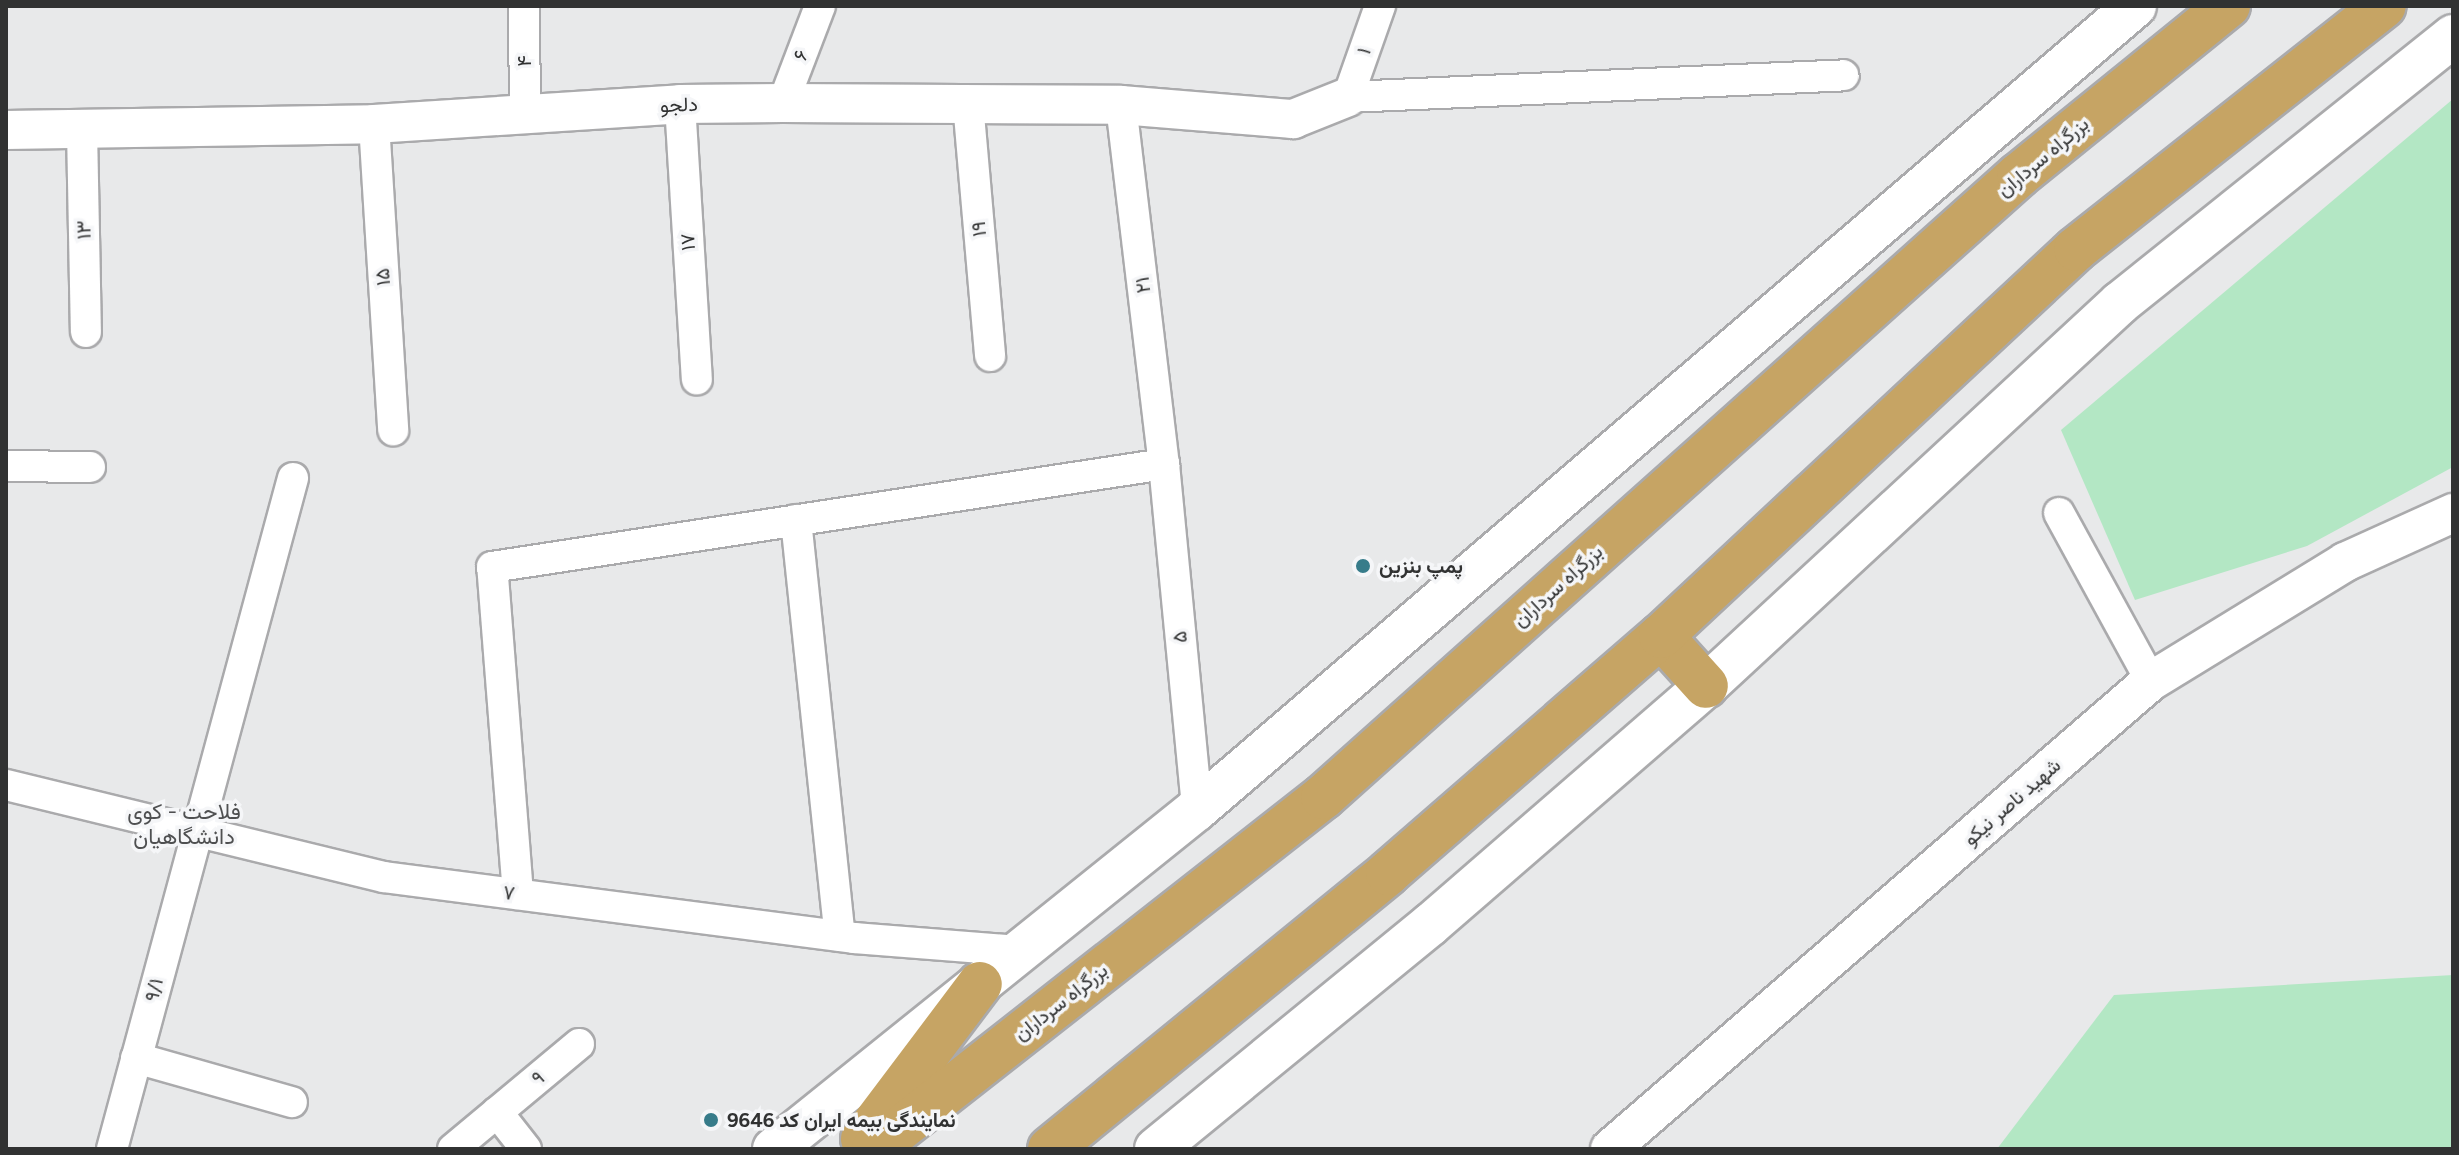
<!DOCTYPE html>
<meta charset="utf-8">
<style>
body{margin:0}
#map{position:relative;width:2459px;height:1155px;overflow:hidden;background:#e8e9ea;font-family:Figtree,Vazirmatn,sans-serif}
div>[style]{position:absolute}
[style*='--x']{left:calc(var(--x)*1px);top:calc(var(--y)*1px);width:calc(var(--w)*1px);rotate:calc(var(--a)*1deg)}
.green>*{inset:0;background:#b3e7c4}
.roads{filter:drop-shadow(2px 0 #aaaaac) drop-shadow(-2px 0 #aaaaac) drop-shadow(0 2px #aaaaac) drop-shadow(0 -2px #aaaaac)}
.minor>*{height:30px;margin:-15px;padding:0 15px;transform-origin:15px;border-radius:15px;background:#fff}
.tertiary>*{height:38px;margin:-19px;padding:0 19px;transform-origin:19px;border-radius:19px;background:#fff}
.secondary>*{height:42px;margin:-21px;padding:0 21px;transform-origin:21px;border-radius:21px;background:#fff}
.trunk>*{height:44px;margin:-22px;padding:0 22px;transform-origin:22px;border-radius:22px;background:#c6a464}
.dots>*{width:22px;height:22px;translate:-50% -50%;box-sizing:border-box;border:4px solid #f5f6f8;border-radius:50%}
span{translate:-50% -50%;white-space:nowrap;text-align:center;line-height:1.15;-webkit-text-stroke:7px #f5f6f8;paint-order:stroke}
.street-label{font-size:20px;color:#313232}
.poi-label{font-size:20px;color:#313232;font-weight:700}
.left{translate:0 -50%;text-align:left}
.neighbourhood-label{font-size:22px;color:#4f5051}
.frame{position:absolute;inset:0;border:8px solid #313232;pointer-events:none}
</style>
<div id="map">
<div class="green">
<div style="clip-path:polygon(2453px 99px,2453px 467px,2307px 546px,2135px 600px,2061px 430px)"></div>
<div style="clip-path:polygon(2453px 975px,2453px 1149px,1997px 1149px,2114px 995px)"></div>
</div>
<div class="roads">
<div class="minor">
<div style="--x:524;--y:6;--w:109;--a:89.5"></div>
<div style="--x:1380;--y:6;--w:96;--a:109.4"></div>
<div style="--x:1348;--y:97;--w:496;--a:-2.5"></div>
<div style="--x:783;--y:103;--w:104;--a:-69.1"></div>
<div style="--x:968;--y:103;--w:254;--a:85"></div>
<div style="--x:680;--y:104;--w:276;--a:86.5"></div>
<div style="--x:1121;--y:105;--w:362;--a:83.2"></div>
<div style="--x:1164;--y:464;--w:347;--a:84.5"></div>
<div style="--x:374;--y:124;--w:307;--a:86.4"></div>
<div style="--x:82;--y:129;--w:203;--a:88.9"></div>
<div style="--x:6;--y:466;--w:84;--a:0.7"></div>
<div style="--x:2059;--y:513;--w:192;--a:61.3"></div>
<div style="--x:796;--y:520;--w:418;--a:84"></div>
<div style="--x:6;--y:785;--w:389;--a:13.7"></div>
<div style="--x:384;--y:877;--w:474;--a:7.4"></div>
<div style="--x:854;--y:938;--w:167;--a:4.5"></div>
<div style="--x:518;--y:894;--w:328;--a:-94.5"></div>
<div style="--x:492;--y:567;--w:680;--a:-8.71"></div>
<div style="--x:136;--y:1058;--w:162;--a:15.8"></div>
<div style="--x:497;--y:1112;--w:47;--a:51.9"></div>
<div style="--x:112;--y:1149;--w:695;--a:-74.9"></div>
<div style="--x:453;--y:1149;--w:164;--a:-39.8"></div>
</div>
<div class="tertiary">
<div style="--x:6;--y:130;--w:368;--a:-0.9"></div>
<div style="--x:374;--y:124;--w:307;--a:-3.7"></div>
<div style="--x:680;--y:104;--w:103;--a:-0.6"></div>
<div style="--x:783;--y:103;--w:338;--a:0.3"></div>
<div style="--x:1121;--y:105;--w:173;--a:4.7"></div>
<div style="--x:1293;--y:119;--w:59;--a:-21.8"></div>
<div style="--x:1610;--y:1149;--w:715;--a:-40.86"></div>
<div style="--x:2151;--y:681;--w:228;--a:-31.5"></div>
<div style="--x:2345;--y:562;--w:119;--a:-24.4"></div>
</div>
<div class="secondary">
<div style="--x:774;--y:1149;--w:543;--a:-38.79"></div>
<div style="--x:1197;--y:809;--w:1235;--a:-40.57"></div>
<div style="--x:1156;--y:1149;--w:355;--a:-39.3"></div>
<div style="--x:1431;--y:924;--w:364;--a:-40.9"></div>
<div style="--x:1706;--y:686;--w:564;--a:-42.77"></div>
<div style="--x:2120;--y:303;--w:427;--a:-38.7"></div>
</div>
<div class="trunk">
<div style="--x:1661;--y:636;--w:67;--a:48"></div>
<div style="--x:863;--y:1139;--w:194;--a:-53"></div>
<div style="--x:874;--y:1149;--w:571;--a:-38.1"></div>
<div style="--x:1323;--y:797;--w:933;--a:-41.79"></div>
<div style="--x:2019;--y:175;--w:269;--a:-39"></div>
<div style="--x:1050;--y:1149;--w:436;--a:-39.2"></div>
<div style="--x:1388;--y:873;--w:362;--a:-41"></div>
<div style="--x:1661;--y:636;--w:567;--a:-43"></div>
<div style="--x:2076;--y:249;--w:392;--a:-38.3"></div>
</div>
</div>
<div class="dots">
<div style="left:1363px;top:566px;background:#377c8a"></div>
<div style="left:711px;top:1120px;background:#377c8a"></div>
</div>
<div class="street-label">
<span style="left:1364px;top:51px;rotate:-70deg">۱</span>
<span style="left:801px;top:55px;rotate:-69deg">۶</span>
<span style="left:524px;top:61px;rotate:-90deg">۴</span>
<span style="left:679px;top:105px;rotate:-2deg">دلجو</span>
<span style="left:2043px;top:157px;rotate:-40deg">بزرگراه سرداران</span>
<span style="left:979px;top:229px;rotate:-95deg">۱۹</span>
<span style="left:84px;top:230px;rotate:-91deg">۱۳</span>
<span style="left:688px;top:242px;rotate:-94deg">۱۷</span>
<span style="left:383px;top:277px;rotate:-94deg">۱۵</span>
<span style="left:1143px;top:285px;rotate:-97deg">۲۱</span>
<span style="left:1558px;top:586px;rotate:-42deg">بزرگراه سرداران</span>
<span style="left:1180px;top:637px;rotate:-95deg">۵</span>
<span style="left:2012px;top:802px;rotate:-41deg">شهید ناصر نیکو</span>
<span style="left:509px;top:893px;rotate:7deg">۷</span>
<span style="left:154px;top:990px;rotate:-76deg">۹/۱</span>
<span style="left:1061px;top:1002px;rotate:-38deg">بزرگراه سرداران</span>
<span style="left:538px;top:1078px;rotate:-40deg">۹</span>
</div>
<div class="poi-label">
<span class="left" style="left:1379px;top:566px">پمپ بنزین</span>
<span class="left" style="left:727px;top:1120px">نمایندگی بیمه ایران کد 9646</span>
</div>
<div class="neighbourhood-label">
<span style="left:184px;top:824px">فلاحت - کوی<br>دانشگاهیان</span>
</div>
<div class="frame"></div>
</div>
